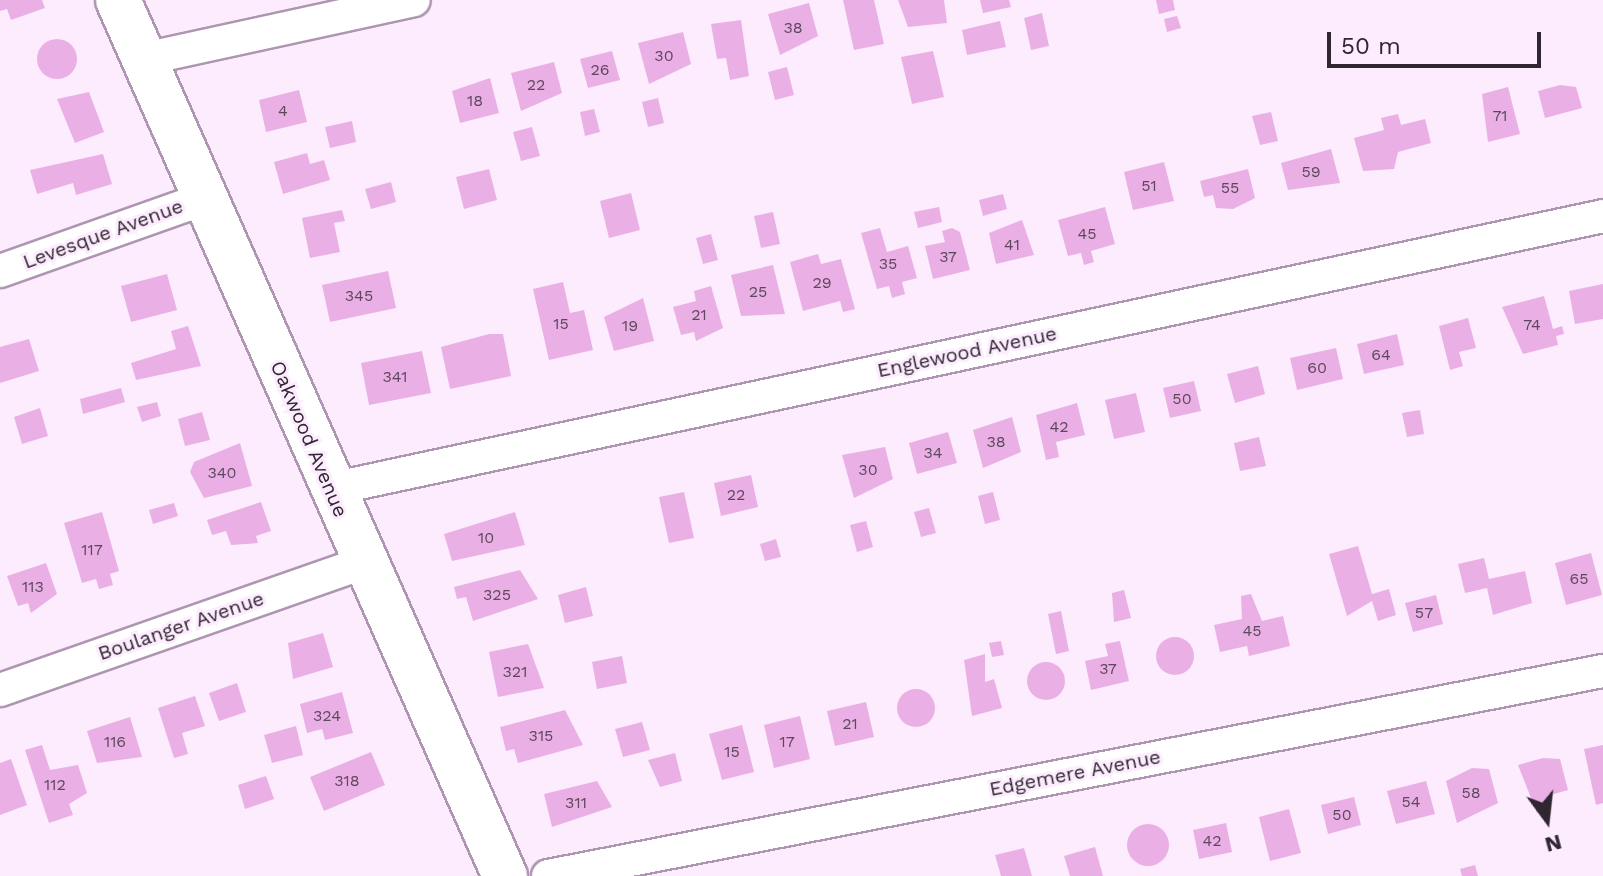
<!DOCTYPE html>
<style>
body{margin:0}
#map{position:relative;width:1603px;height:876px;overflow:hidden;background:#fcecfe;font-family:"Work Sans",sans-serif}
div>[style]{position:absolute}
[style*='--x']{left:calc(var(--x)*1px);top:calc(var(--y)*1px);width:calc(var(--w)*1px);rotate:calc(var(--a)*1deg)}
.building>*{inset:0;background:#eab0e5}
.round{border-radius:50%}
.roads{filter:drop-shadow(2px 0 #ae95b1) drop-shadow(-2px 0 #ae95b1) drop-shadow(0 2px #ae95b1) drop-shadow(0 -2px #ae95b1)}
.street>*{height:32px;margin:-16px;padding:0 16px;transform-origin:16px;border-radius:16px;background:#fff}
.secondary>*{height:44px;margin:-22px;padding:0 22px;transform-origin:22px;border-radius:22px;background:#fff}
span{translate:-50% -50%;white-space:nowrap;text-align:center;line-height:1.15;-webkit-text-stroke:6px #fcecfe;paint-order:stroke}
.number-label{font-size:16px;color:#5e485e}
.number-label span{-webkit-text-stroke-width:0}
.street-label{font-size:20px;color:#302631}
.north{position:absolute;left:1507px;top:780px;width:80px;height:80px;-webkit-text-stroke:6px #fcecfe;paint-order:stroke;rotate:165deg;font-size:22px;font-weight:700;line-height:32px;text-align:center;color:#302631}
.north::after{content:'';display:block;margin:auto;width:28px;height:36px;background:#302631;clip-path:polygon(50% 0,100% 100%,50% 72%,0 100%)}
.scale{position:absolute;left:1327px;top:32px;width:214px;height:36px;box-sizing:border-box;border:4px solid #302631;border-top:0;padding-left:10px;font-size:24px;line-height:28px;white-space:nowrap;color:#302631;-webkit-text-stroke:6px #fcecfe;paint-order:stroke}
</style>
<div id="map">
<div class="building">
<div style="clip-path:polygon(0 0,42px 0,45px 8px,11px 20px,7px 9px,0 11px)"></div>
<div style="clip-path:polygon(843px 0,874px 0,884px 44px,854px 50px)"></div>
<div style="clip-path:polygon(898px 0,944px 0,947px 23px,908px 27px)"></div>
<div style="clip-path:polygon(980px 0,1009px 0,1011px 7px,983px 13px)"></div>
<div style="clip-path:polygon(1156px 0,1173px 0,1175px 10px,1159px 14px)"></div>
<div style="clip-path:polygon(809px 3px,818px 36px,780px 55px,768px 14px)"></div>
<div style="clip-path:polygon(1042px 13px,1049px 46px,1031px 50px,1024px 18px)"></div>
<div style="clip-path:polygon(1177px 16px,1181px 28px,1167px 32px,1164px 19px)"></div>
<div style="clip-path:polygon(741px 20px,749px 76px,730px 80px,726px 58px,717px 59px,711px 24px)"></div>
<div style="clip-path:polygon(1000px 21px,1006px 47px,967px 55px,962px 30px)"></div>
<div style="clip-path:polygon(683px 32px,691px 64px,649px 84px,638px 43px)"></div>
<div class="round" style="left:37px;top:39px;width:40px;height:40px"></div>
<div style="clip-path:polygon(612px 51px,620px 80px,588px 88px,580px 59px)"></div>
<div style="clip-path:polygon(933px 51px,944px 97px,912px 104px,901px 57px)"></div>
<div style="clip-path:polygon(554px 62px,562px 93px,521px 111px,511px 73px)"></div>
<div style="clip-path:polygon(787px 67px,794px 95px,775px 100px,768px 72px)"></div>
<div style="clip-path:polygon(490px 78px,499px 113px,460px 123px,452px 91px)"></div>
<div style="clip-path:polygon(1560px 85px,1576px 87px,1582px 108px,1545px 118px,1538px 91px)"></div>
<div style="clip-path:polygon(1508px 87px,1520px 134px,1488px 142px,1482px 94px)"></div>
<div style="clip-path:polygon(299px 90px,307px 122px,266px 132px,259px 100px)"></div>
<div style="clip-path:polygon(89px 92px,104px 132px,75px 143px,57px 99px)"></div>
<div style="clip-path:polygon(658px 98px,664px 123px,648px 127px,642px 102px)"></div>
<div style="clip-path:polygon(594px 109px,600px 132px,585px 136px,580px 112px)"></div>
<div style="clip-path:polygon(1271px 112px,1278px 141px,1260px 145px,1252px 116px)"></div>
<div style="clip-path:polygon(1398px 114px,1401px 125px,1425px 119px,1431px 143px,1398px 152px,1394px 169px,1363px 171px,1354px 138px,1384px 130px,1381px 118px)"></div>
<div style="clip-path:polygon(352px 121px,356px 142px,330px 148px,325px 127px)"></div>
<div style="clip-path:polygon(532px 127px,540px 156px,521px 161px,513px 132px)"></div>
<div style="clip-path:polygon(1331px 149px,1340px 183px,1288px 190px,1281px 163px)"></div>
<div style="clip-path:polygon(307px 153px,310px 164px,324px 160px,330px 180px,283px 194px,274px 162px)"></div>
<div style="clip-path:polygon(103px 154px,112px 184px,76px 195px,73px 183px,37px 194px,30px 170px)"></div>
<div style="clip-path:polygon(1164px 162px,1174px 201px,1133px 210px,1124px 172px)"></div>
<div style="clip-path:polygon(489px 169px,497px 200px,464px 209px,456px 177px)"></div>
<div style="clip-path:polygon(1248px 169px,1255px 198px,1233px 209px,1216px 208px,1213px 195px,1204px 197px,1200px 181px)"></div>
<div style="clip-path:polygon(391px 182px,396px 202px,371px 209px,365px 189px)"></div>
<div style="clip-path:polygon(631px 193px,640px 230px,609px 238px,600px 201px)"></div>
<div style="clip-path:polygon(1003px 194px,1007px 209px,983px 216px,979px 200px)"></div>
<div style="clip-path:polygon(939px 207px,942px 222px,918px 228px,914px 212px)"></div>
<div style="clip-path:polygon(1105px 207px,1115px 244px,1091px 251px,1094px 262px,1084px 265px,1081px 253px,1068px 256px,1058px 220px)"></div>
<div style="clip-path:polygon(342px 210px,345px 221px,334px 223px,340px 252px,310px 258px,302px 218px)"></div>
<div style="clip-path:polygon(773px 212px,780px 244px,761px 248px,754px 216px)"></div>
<div style="clip-path:polygon(1022px 220px,1034px 255px,996px 264px,989px 233px)"></div>
<div style="clip-path:polygon(880px 228px,887px 252px,908px 246px,917px 278px,902px 282px,905px 294px,892px 298px,889px 286px,877px 289px,861px 233px)"></div>
<div style="clip-path:polygon(952px 228px,960px 232px,970px 270px,933px 279px,925px 246px,945px 242px,942px 231px)"></div>
<div style="clip-path:polygon(711px 234px,718px 260px,703px 264px,696px 238px)"></div>
<div style="clip-path:polygon(818px 254px,821px 264px,841px 259px,855px 309px,843px 312px,840px 301px,803px 311px,790px 262px)"></div>
<div style="clip-path:polygon(773px 265px,785px 314px,741px 316px,731px 275px)"></div>
<div style="clip-path:polygon(388px 271px,396px 308px,330px 322px,322px 285px)"></div>
<div style="clip-path:polygon(167px 274px,177px 310px,131px 322px,121px 286px)"></div>
<div style="clip-path:polygon(563px 282px,570px 313px,584px 310px,593px 350px,549px 360px,533px 289px)"></div>
<div style="clip-path:polygon(1603px 284px,1603px 319px,1575px 324px,1569px 291px)"></div>
<div style="clip-path:polygon(711px 286px,723px 328px,696px 341px,694px 332px,681px 335px,673px 307px,696px 301px,694px 291px)"></div>
<div style="clip-path:polygon(1544px 296px,1553px 329px,1562px 326px,1564px 334px,1556px 336px,1558px 345px,1523px 354px,1502px 307px)"></div>
<div style="clip-path:polygon(643px 298px,654px 341px,614px 351px,604px 317px)"></div>
<div style="clip-path:polygon(1468px 318px,1476px 348px,1459px 352px,1463px 366px,1450px 370px,1439px 326px)"></div>
<div style="clip-path:polygon(188px 326px,201px 366px,136px 380px,131px 363px,176px 349px,171px 331px)"></div>
<div style="clip-path:polygon(489px 334px,503px 334px,511px 376px,450px 389px,441px 347px)"></div>
<div style="clip-path:polygon(1397px 334px,1404px 365px,1364px 374px,1357px 344px)"></div>
<div style="clip-path:polygon(29px 339px,39px 371px,0 383px,0 347px)"></div>
<div style="clip-path:polygon(1336px 348px,1343px 379px,1297px 390px,1290px 358px)"></div>
<div style="clip-path:polygon(422px 351px,431px 393px,369px 405px,361px 363px)"></div>
<div style="clip-path:polygon(1258px 366px,1265px 394px,1235px 403px,1227px 374px)"></div>
<div style="clip-path:polygon(1194px 381px,1201px 411px,1170px 418px,1163px 388px)"></div>
<div style="clip-path:polygon(121px 388px,125px 402px,83px 414px,80px 399px)"></div>
<div style="clip-path:polygon(1136px 393px,1145px 432px,1114px 439px,1105px 400px)"></div>
<div style="clip-path:polygon(157px 402px,161px 416px,142px 422px,137px 407px)"></div>
<div style="clip-path:polygon(1077px 403px,1085px 435px,1056px 442px,1059px 457px,1046px 460px,1036px 415px)"></div>
<div style="clip-path:polygon(40px 408px,48px 436px,22px 444px,14px 417px)"></div>
<div style="clip-path:polygon(1420px 410px,1424px 434px,1407px 437px,1402px 413px)"></div>
<div style="clip-path:polygon(202px 412px,210px 440px,185px 446px,178px 419px)"></div>
<div style="clip-path:polygon(1012px 417px,1021px 452px,983px 468px,973px 430px)"></div>
<div style="clip-path:polygon(948px 432px,957px 463px,917px 474px,909px 443px)"></div>
<div style="clip-path:polygon(1259px 437px,1266px 466px,1240px 471px,1234px 443px)"></div>
<div style="clip-path:polygon(240px 443px,252px 486px,204px 498px,190px 472px,194px 462px)"></div>
<div style="clip-path:polygon(885px 447px,893px 479px,854px 498px,842px 455px)"></div>
<div style="clip-path:polygon(751px 475px,758px 507px,721px 516px,714px 483px)"></div>
<div style="clip-path:polygon(684px 492px,694px 538px,669px 543px,659px 497px)"></div>
<div style="clip-path:polygon(993px 492px,1000px 520px,985px 524px,978px 496px)"></div>
<div style="clip-path:polygon(261px 502px,271px 531px,256px 536px,258px 543px,231px 545px,226px 531px,212px 535px,207px 520px)"></div>
<div style="clip-path:polygon(174px 503px,178px 516px,153px 524px,149px 510px)"></div>
<div style="clip-path:polygon(929px 508px,936px 533px,921px 537px,914px 512px)"></div>
<div style="clip-path:polygon(102px 512px,119px 571px,110px 574px,113px 585px,99px 589px,96px 579px,82px 583px,64px 523px)"></div>
<div style="clip-path:polygon(515px 512px,525px 545px,452px 561px,444px 534px)"></div>
<div style="clip-path:polygon(866px 521px,873px 547px,857px 552px,850px 525px)"></div>
<div style="clip-path:polygon(776px 539px,781px 557px,765px 561px,760px 544px)"></div>
<div style="clip-path:polygon(1358px 546px,1372px 594px,1389px 589px,1396px 615px,1378px 621px,1372px 601px,1347px 616px,1329px 554px)"></div>
<div style="clip-path:polygon(1591px 553px,1602px 595px,1566px 605px,1555px 563px)"></div>
<div style="clip-path:polygon(1484px 558px,1489px 579px,1525px 571px,1532px 603px,1493px 615px,1487px 588px,1465px 593px,1458px 564px)"></div>
<div style="clip-path:polygon(46px 563px,57px 594px,31px 613px,28px 603px,18px 606px,7px 576px)"></div>
<div style="clip-path:polygon(520px 570px,538px 599px,473px 621px,466px 597px,457px 599px,454px 587px)"></div>
<div style="clip-path:polygon(586px 587px,593px 616px,565px 623px,558px 595px)"></div>
<div style="clip-path:polygon(1124px 590px,1131px 618px,1114px 622px,1112px 593px)"></div>
<div style="clip-path:polygon(1251px 594px,1262px 621px,1283px 616px,1290px 646px,1249px 656px,1247px 646px,1220px 652px,1214px 625px,1242px 619px,1241px 596px)"></div>
<div style="clip-path:polygon(1436px 595px,1443px 624px,1413px 632px,1405px 603px)"></div>
<div style="clip-path:polygon(1061px 611px,1069px 651px,1056px 654px,1048px 614px)"></div>
<div style="clip-path:polygon(323px 633px,333px 667px,293px 679px,288px 643px)"></div>
<div class="round" style="left:1156px;top:637px;width:38px;height:38px"></div>
<div style="clip-path:polygon(1001px 641px,1004px 655px,992px 657px,989px 643px)"></div>
<div style="clip-path:polygon(1120px 641px,1129px 681px,1091px 690px,1085px 661px,1108px 656px,1105px 644px)"></div>
<div style="clip-path:polygon(528px 644px,544px 688px,498px 697px,489px 652px)"></div>
<div style="clip-path:polygon(985px 654px,985px 682px,994px 679px,1002px 708px,972px 716px,964px 660px)"></div>
<div style="clip-path:polygon(622px 656px,627px 683px,597px 689px,592px 662px)"></div>
<div class="round" style="left:1027px;top:662px;width:38px;height:38px"></div>
<div style="clip-path:polygon(237px 683px,246px 712px,219px 721px,209px 693px)"></div>
<div class="round" style="left:897px;top:689px;width:38px;height:38px"></div>
<div style="clip-path:polygon(342px 692px,353px 733px,325px 740px,322px 729px,307px 733px,300px 704px)"></div>
<div style="clip-path:polygon(195px 696px,205px 726px,182px 733px,188px 754px,174px 758px,158px 708px)"></div>
<div style="clip-path:polygon(866px 702px,874px 737px,835px 746px,827px 711px)"></div>
<div style="clip-path:polygon(565px 710px,583px 745px,518px 763px,514px 749px,506px 751px,500px 727px)"></div>
<div style="clip-path:polygon(800px 716px,810px 759px,774px 768px,764px 725px)"></div>
<div style="clip-path:polygon(130px 717px,142px 757px,97px 763px,87px 731px)"></div>
<div style="clip-path:polygon(642px 722px,650px 750px,623px 757px,615px 729px)"></div>
<div style="clip-path:polygon(742px 725px,754px 772px,722px 780px,709px 734px)"></div>
<div style="clip-path:polygon(296px 726px,303px 755px,272px 763px,264px 735px)"></div>
<div style="clip-path:polygon(42px 745px,50px 770px,78px 765px,87px 793px,69px 804px,73px 815px,49px 823px,25px 750px)"></div>
<div style="clip-path:polygon(1603px 745px,1603px 803px,1596px 805px,1584px 749px)"></div>
<div style="clip-path:polygon(371px 752px,385px 785px,324px 811px,310px 777px)"></div>
<div style="clip-path:polygon(675px 753px,682px 781px,660px 787px,648px 760px)"></div>
<div style="clip-path:polygon(1543px 758px,1560px 759px,1568px 790px,1547px 796px,1551px 809px,1537px 813px,1518px 765px)"></div>
<div style="clip-path:polygon(11px 759px,27px 805px,0 815px,0 763px)"></div>
<div style="clip-path:polygon(1472px 768px,1489px 769px,1498px 803px,1457px 823px,1446px 781px)"></div>
<div style="clip-path:polygon(266px 776px,274px 799px,245px 809px,238px 785px)"></div>
<div style="clip-path:polygon(597px 781px,612px 807px,552px 827px,544px 794px)"></div>
<div style="clip-path:polygon(1426px 781px,1435px 814px,1396px 824px,1387px 791px)"></div>
<div style="clip-path:polygon(1354px 797px,1361px 825px,1328px 834px,1321px 805px)"></div>
<div style="clip-path:polygon(1289px 809px,1301px 853px,1270px 861px,1259px 817px)"></div>
<div style="clip-path:polygon(1226px 823px,1232px 852px,1199px 859px,1193px 830px)"></div>
<div class="round" style="left:1127px;top:824px;width:42px;height:42px"></div>
<div style="clip-path:polygon(1095px 847px,1103px 876px,1070px 876px,1064px 856px)"></div>
<div style="clip-path:polygon(1024px 848px,1032px 876px,1001px 876px,995px 855px)"></div>
<div style="clip-path:polygon(1475px 865px,1478px 876px,1462px 876px,1460px 869px)"></div>
</div>
<div class="roads">
<div class="street">
<div style="--x:144;--y:59;--w:276;--a:-12.3"></div>
<div style="--x:0;--y:271;--w:219;--a:-19.5"></div>
<div style="--x:331;--y:489;--w:1301;--a:-12.11"></div>
<div style="--x:0;--y:690;--w:384;--a:-19.3"></div>
<div style="--x:548;--y:876;--w:1075;--a:-11"></div>
</div>
<div class="secondary">
<div style="--x:118;--y:0;--w:958;--a:66.17"></div>
</div>
</div>
<div class="number-label">
<span style="left:793px;top:28px">38</span>
<span style="left:664px;top:56px">30</span>
<span style="left:600px;top:70px">26</span>
<span style="left:536px;top:85px">22</span>
<span style="left:475px;top:101px">18</span>
<span style="left:283px;top:111px">4</span>
<span style="left:1500px;top:116px">71</span>
<span style="left:1311px;top:172px">59</span>
<span style="left:1149px;top:186px">51</span>
<span style="left:1230px;top:188px">55</span>
<span style="left:1087px;top:234px">45</span>
<span style="left:1012px;top:245px">41</span>
<span style="left:948px;top:257px">37</span>
<span style="left:888px;top:264px">35</span>
<span style="left:822px;top:283px">29</span>
<span style="left:758px;top:292px">25</span>
<span style="left:359px;top:296px">345</span>
<span style="left:699px;top:315px">21</span>
<span style="left:561px;top:324px">15</span>
<span style="left:1532px;top:325px">74</span>
<span style="left:630px;top:326px">19</span>
<span style="left:1381px;top:355px">64</span>
<span style="left:1317px;top:368px">60</span>
<span style="left:395px;top:377px">341</span>
<span style="left:1182px;top:399px">50</span>
<span style="left:1059px;top:427px">42</span>
<span style="left:996px;top:442px">38</span>
<span style="left:933px;top:453px">34</span>
<span style="left:868px;top:470px">30</span>
<span style="left:222px;top:473px">340</span>
<span style="left:736px;top:495px">22</span>
<span style="left:486px;top:538px">10</span>
<span style="left:92px;top:550px">117</span>
<span style="left:1579px;top:579px">65</span>
<span style="left:33px;top:587px">113</span>
<span style="left:497px;top:595px">325</span>
<span style="left:1424px;top:613px">57</span>
<span style="left:1252px;top:631px">45</span>
<span style="left:1108px;top:669px">37</span>
<span style="left:515px;top:672px">321</span>
<span style="left:327px;top:716px">324</span>
<span style="left:850px;top:724px">21</span>
<span style="left:541px;top:736px">315</span>
<span style="left:115px;top:742px">116</span>
<span style="left:787px;top:742px">17</span>
<span style="left:732px;top:752px">15</span>
<span style="left:347px;top:781px">318</span>
<span style="left:55px;top:785px">112</span>
<span style="left:1471px;top:793px">58</span>
<span style="left:1411px;top:802px">54</span>
<span style="left:576px;top:803px">311</span>
<span style="left:1342px;top:815px">50</span>
<span style="left:1212px;top:841px">42</span>
</div>
<div class="street-label">
<span style="left:103px;top:234px;rotate:-20deg">Levesque Avenue</span>
<span style="left:967px;top:352px;rotate:-12deg">Englewood Avenue</span>
<span style="left:309px;top:439px;rotate:67deg">Oakwood Avenue</span>
<span style="left:181px;top:626px;rotate:-19deg">Boulanger Avenue</span>
<span style="left:1075px;top:773px;rotate:-11deg">Edgemere Avenue</span>
</div>
<div class="north">N</div>
<div class="scale">50 m</div>
</div>
